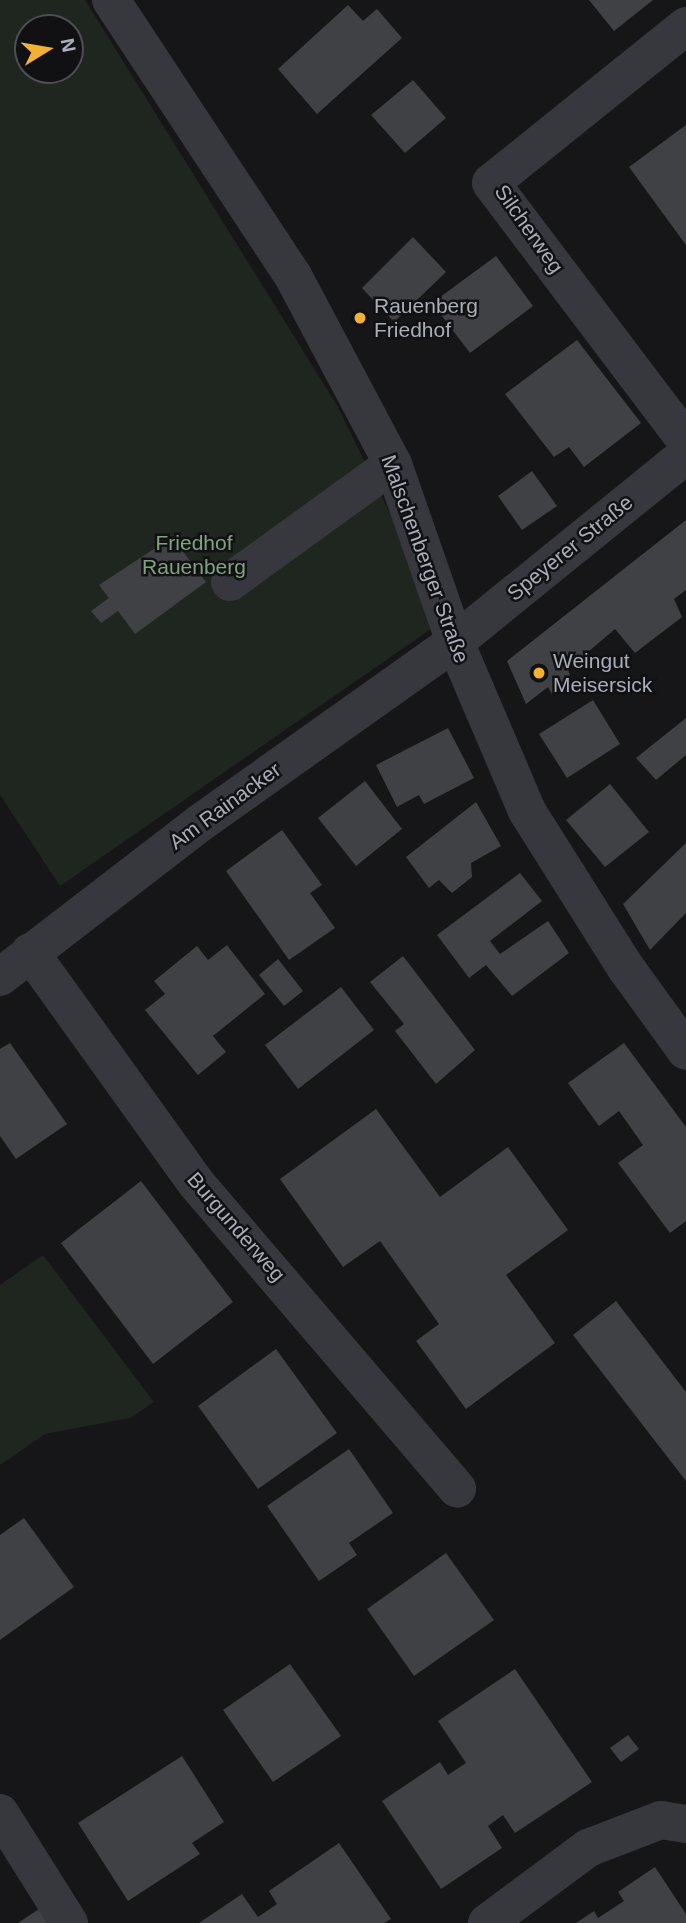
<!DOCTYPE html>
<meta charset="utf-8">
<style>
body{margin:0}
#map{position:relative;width:686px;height:1923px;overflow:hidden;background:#161618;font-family:Helvetica,sans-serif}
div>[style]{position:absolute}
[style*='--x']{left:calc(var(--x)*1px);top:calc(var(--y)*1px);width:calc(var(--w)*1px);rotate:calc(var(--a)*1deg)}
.green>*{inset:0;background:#1e261f}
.building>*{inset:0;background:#404145}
.minor>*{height:38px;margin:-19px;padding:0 19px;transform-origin:19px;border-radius:19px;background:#37383d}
.dots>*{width:19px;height:19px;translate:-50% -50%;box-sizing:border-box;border:4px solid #111113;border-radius:50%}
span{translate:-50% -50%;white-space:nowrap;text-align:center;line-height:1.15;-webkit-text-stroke:5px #111113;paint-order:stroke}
.street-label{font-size:21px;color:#a8adb8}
.poi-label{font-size:21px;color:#a8adb8}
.left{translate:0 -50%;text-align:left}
.park-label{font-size:21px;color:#7fa381}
.north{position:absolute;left:14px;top:14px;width:70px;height:70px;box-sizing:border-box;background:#111113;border:2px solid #4d4f55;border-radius:50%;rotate:79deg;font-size:19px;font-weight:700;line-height:28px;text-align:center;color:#a8adb8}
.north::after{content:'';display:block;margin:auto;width:24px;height:32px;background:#f2b134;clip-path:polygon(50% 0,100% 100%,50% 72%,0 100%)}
</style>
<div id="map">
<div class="green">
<div style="clip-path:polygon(evenodd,0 0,85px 0,338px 407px,392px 518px,431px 629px,60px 886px,0 795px,0 0,28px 28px,70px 28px,70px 70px,28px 70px,28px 28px)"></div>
<div style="clip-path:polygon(43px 1255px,154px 1402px,130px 1418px,45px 1434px,0 1465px,0 1285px)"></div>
</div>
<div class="building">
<div style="clip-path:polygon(589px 0,653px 0,614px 31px)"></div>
<div style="clip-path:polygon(348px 5px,363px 21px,377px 9px,402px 38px,317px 114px,278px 69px)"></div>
<div style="clip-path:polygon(413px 80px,446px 118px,405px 153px,371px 115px)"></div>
<div style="clip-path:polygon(686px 125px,686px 245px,629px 167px)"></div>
<div style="clip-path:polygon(413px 237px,446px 272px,394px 322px,362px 288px)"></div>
<div style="clip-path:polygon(496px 256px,533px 306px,470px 353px,432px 303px)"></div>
<div style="clip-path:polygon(577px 340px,641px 423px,584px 467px,569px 447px,554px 457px,505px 394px)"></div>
<div style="clip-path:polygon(532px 471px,557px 506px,522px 530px,498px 496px)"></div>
<div style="clip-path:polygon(686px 520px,686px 590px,674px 599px,682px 617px,635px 653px,615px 629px,568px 669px,572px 682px,552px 694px,548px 687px,526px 704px,507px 661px)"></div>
<div style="clip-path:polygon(172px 537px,206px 582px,135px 634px,118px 611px,101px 623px,91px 611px,109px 598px,99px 585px)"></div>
<div style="clip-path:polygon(593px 700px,620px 744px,567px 778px,539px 734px)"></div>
<div style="clip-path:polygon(686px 718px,686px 755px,656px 780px,636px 758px)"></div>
<div style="clip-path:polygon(448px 728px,474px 778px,424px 804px,419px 795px,397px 807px,376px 765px)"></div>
<div style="clip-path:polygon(365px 781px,402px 829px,356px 866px,318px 818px)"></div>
<div style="clip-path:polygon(610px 784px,649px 832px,605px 867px,566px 820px)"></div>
<div style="clip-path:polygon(476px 802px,501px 846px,471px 863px,472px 877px,452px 893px,439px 880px,429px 888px,406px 857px)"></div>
<div style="clip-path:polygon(282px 830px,322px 885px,310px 893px,335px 928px,289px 960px,226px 871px)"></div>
<div style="clip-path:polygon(686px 843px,686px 913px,650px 950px,623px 904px)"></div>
<div style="clip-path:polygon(520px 873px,542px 901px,490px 941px,500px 954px,548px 921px,569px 953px,512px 996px,486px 965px,469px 978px,437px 935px)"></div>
<div style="clip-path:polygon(227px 945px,265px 994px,213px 1036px,226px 1052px,198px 1075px,145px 1010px,165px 994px,154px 981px,197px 946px,208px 960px)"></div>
<div style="clip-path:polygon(403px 956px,475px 1050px,436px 1084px,395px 1031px,404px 1024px,370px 982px)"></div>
<div style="clip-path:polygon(278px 959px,303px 991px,284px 1006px,259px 975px)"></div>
<div style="clip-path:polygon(341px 987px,374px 1030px,298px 1089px,265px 1045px)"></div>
<div style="clip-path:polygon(10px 1043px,67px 1124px,16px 1159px,0 1136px,0 1049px)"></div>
<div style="clip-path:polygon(624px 1043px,686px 1127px,686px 1221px,670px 1233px,618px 1163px,643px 1145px,619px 1111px,599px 1126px,568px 1083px)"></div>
<div style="clip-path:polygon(376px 1109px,440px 1197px,508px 1147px,568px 1230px,506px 1275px,555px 1343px,466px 1409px,416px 1341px,439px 1324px,380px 1241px,343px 1267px,280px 1179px)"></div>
<div style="clip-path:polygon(141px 1181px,233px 1302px,153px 1364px,61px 1243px)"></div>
<div style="clip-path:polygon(616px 1301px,686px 1392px,686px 1481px,573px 1335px)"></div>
<div style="clip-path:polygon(276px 1349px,337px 1433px,258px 1489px,198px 1406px)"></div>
<div style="clip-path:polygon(349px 1449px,393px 1513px,349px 1543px,357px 1555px,319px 1581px,267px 1506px)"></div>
<div style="clip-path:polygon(24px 1518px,74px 1587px,0 1640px,0 1535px)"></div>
<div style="clip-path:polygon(446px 1553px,494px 1620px,414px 1676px,367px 1609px)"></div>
<div style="clip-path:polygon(290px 1664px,341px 1736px,273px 1782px,223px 1710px)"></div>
<div style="clip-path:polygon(515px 1669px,592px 1782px,515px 1833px,503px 1815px,488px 1826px,502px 1848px,441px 1889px,382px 1801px,440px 1762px,448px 1775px,466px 1763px,438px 1721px)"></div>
<div style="clip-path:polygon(628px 1735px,639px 1749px,621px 1762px,610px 1748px)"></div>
<div style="clip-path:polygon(182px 1756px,224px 1822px,192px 1843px,200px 1854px,128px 1901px,78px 1823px)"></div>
<div style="clip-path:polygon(339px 1843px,391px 1919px,384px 1923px,199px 1923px,242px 1894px,258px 1917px,277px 1904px,269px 1891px)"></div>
<div style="clip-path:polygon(655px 1867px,686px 1914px,686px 1923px,576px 1923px,594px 1911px,598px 1918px,624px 1901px,618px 1892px)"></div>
<div style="clip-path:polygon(39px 1909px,48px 1923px,18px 1923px)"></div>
</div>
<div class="minor">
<div style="--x:111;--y:0;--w:331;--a:56.6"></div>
<div style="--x:293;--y:276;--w:213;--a:62"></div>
<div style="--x:393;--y:464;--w:188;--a:70.8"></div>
<div style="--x:455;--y:642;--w:184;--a:66.9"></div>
<div style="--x:527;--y:811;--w:186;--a:57.8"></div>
<div style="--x:626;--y:968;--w:102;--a:54.1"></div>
<div style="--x:686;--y:26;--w:250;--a:141.2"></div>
<div style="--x:491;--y:183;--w:323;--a:52.9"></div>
<div style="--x:230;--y:582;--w:201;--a:-35.9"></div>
<div style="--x:30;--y:952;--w:284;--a:54.3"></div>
<div style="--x:196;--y:1183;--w:402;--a:49.5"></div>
<div style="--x:0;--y:977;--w:252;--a:-37.6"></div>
<div style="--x:200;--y:823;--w:313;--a:-35.4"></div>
<div style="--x:455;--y:642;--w:297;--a:-39"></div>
<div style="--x:0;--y:1813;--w:130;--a:57.9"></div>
<div style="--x:487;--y:1923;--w:126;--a:-36.6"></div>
<div style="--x:588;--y:1848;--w:78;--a:-21"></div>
<div style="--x:661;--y:1820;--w:25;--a:9"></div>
</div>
<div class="dots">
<div style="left:360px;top:318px;background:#f2b134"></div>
<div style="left:539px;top:673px;background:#f2b134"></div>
</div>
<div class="street-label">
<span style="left:529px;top:229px;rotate:55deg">Silcherweg</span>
<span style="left:570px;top:548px;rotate:-39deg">Speyerer Straße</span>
<span style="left:425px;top:559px;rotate:70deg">Malschenberger Straße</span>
<span style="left:225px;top:806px;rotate:-36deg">Am Rainacker</span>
<span style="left:236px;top:1227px;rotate:49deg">Burgunderweg</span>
</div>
<div class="poi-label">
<span class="left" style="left:374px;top:318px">Rauenberg<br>Friedhof</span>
<span class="left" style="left:553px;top:673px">Weingut<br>Meisersick</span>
</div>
<div class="park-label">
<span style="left:194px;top:555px">Friedhof<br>Rauenberg</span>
</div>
<div class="north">N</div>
</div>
